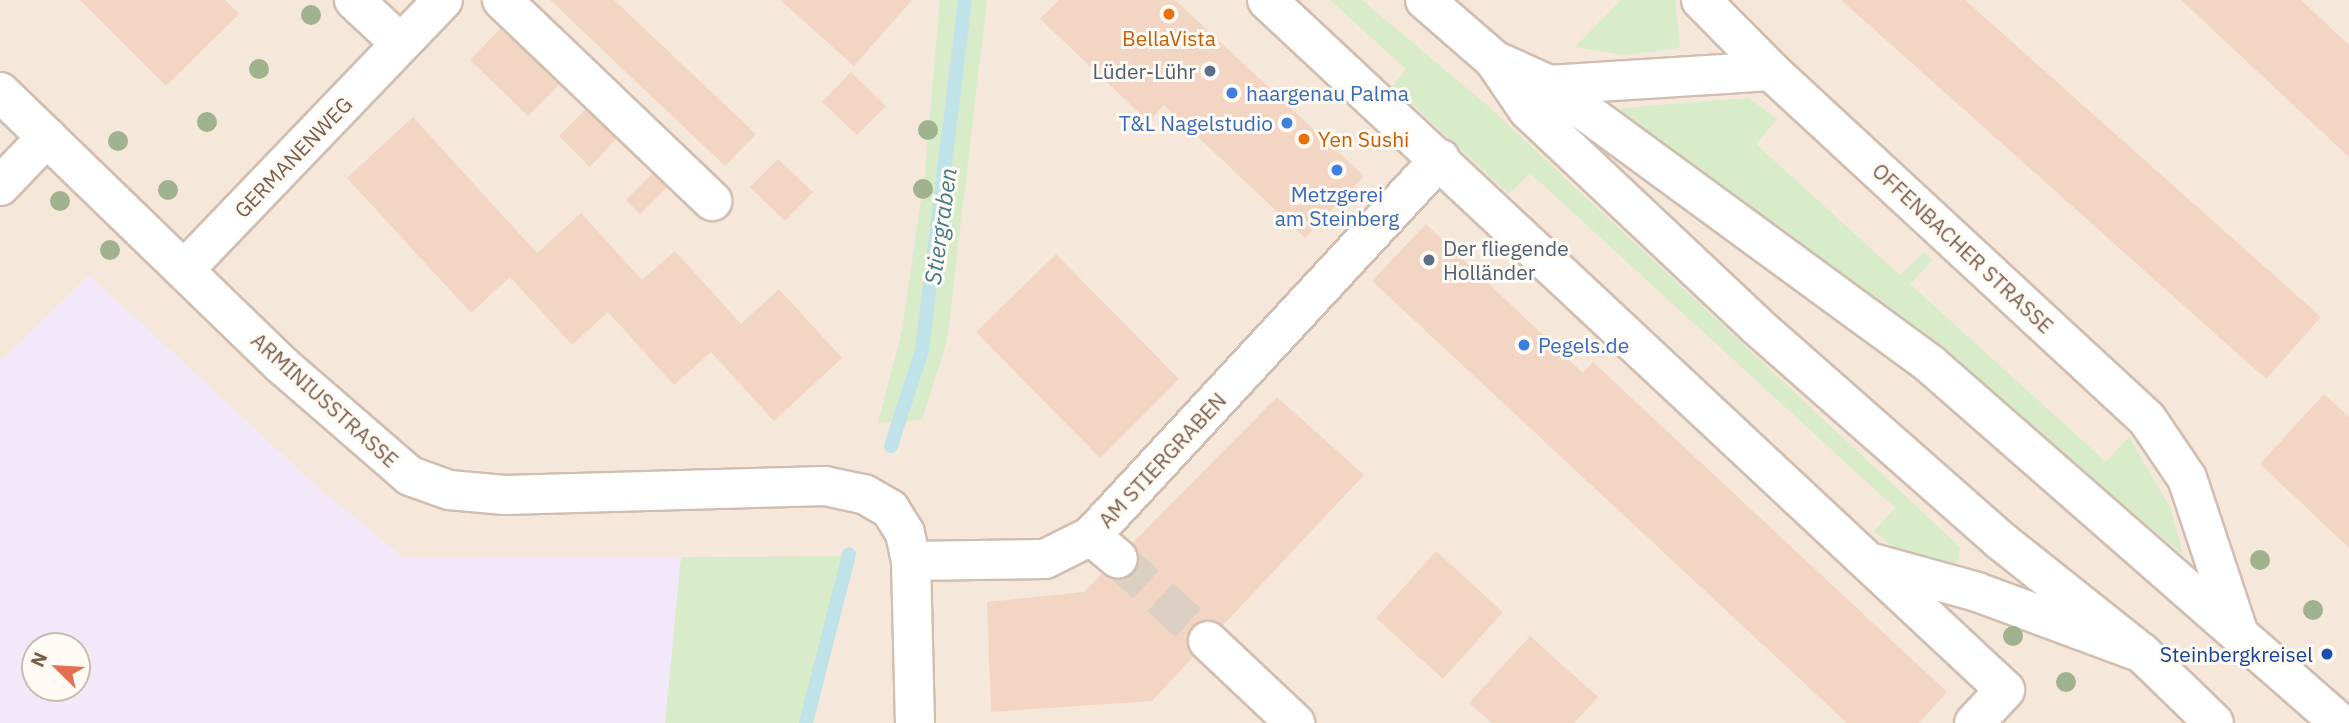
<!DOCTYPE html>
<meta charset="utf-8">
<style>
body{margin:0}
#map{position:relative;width:2349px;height:723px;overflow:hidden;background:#fdf6ec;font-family:"IBM Plex Sans",sans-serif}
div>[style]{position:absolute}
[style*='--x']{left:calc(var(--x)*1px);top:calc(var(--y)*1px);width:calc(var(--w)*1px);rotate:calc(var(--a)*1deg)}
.residential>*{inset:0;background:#f5e8da}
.education>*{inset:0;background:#f3e8fa}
.green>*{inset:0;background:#d8ecc9}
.stream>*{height:14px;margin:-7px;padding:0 7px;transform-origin:7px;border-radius:7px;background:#bfe3e8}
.building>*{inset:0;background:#f3d5c3}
.minor-tunnel>*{height:38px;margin-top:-19px;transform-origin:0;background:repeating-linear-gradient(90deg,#dcd0c4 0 38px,transparent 0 57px)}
.roads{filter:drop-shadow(2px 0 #d1beb0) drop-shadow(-2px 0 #d1beb0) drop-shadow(0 2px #d1beb0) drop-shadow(0 -2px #d1beb0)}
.minor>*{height:38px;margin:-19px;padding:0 19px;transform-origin:19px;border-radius:19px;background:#fff}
.secondary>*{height:38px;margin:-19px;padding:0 19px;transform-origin:19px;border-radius:19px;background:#fff}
.trees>*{width:20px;height:20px;margin:-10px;border-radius:50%;background:#a0b28e}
.dots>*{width:19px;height:19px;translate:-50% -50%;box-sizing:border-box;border:4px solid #fffaf3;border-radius:50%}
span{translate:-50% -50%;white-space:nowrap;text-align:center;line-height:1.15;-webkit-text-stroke:6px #fffaf3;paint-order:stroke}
.food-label{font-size:21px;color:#c56008}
.left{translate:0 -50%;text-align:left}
.service-label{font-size:21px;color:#4e5e75}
.right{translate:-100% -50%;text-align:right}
.shop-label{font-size:21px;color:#366cbe}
.street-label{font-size:21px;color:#7a5c4d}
.transit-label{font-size:21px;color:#164399}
.water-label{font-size:23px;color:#437c86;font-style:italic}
.north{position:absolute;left:21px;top:632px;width:70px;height:70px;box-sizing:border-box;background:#fffaf3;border:2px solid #cabbb1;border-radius:50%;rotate:294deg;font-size:19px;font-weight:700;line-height:28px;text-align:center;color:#7a5c4d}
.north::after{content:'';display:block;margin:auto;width:24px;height:32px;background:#e76f51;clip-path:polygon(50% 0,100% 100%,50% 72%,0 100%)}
</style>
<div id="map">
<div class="residential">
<div style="clip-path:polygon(evenodd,0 0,2349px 0,2349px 723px,0 723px,0 0,35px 646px,77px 646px,77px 688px,35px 688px,35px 646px)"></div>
</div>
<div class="education">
<div style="clip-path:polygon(evenodd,89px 275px,322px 491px,403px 557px,844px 556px,801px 723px,0 723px,0 361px,89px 275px,35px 646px,77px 646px,77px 688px,35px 688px,35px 646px)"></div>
</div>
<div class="green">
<div style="clip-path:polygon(940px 0,987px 0,947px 341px,922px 420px,878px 423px,902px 330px,925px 172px)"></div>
<div style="clip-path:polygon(1330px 0,1362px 0,1488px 106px,1960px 547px,1958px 561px,1945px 566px,1899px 552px,1874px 531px,1895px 508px,1530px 173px,1509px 194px,1392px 86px,1406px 69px)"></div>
<div style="clip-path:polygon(1621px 0,1675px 0,1680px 48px,1624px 55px,1575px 47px)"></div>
<div style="clip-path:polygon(1749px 98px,1777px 119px,1756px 144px,1900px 275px,1924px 252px,1933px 260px,1910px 284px,2106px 462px,2129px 437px,2171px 509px,2183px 555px,1943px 351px,1620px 114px,1622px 108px)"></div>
<div style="clip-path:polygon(844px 556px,801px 723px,665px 723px,681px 557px)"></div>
</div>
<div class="stream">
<div style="--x:891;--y:446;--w:101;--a:-72.1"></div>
<div style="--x:922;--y:350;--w:353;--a:-83"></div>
<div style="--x:806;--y:723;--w:174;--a:-75.7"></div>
</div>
<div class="building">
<div style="clip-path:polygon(80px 0,225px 0,239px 14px,166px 86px)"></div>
<div style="clip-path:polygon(550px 0,614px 0,756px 134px,725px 166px)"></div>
<div style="clip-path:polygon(780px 0,912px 0,854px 66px)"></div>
<div style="clip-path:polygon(1059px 0,1175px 0,1364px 176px,1305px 238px,1164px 105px,1149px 122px,1040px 19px)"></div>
<div style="clip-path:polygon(1841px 0,1965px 0,2321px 317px,2266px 379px)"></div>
<div style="clip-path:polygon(2181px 0,2301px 0,2349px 45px,2349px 157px)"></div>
<div style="clip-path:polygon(502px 27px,560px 84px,528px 116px,470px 60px)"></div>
<div style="clip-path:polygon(851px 72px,886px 106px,857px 135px,822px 102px)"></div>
<div style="clip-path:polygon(587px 108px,618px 137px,590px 167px,559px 136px)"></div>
<div style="clip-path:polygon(413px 117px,537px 253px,581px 213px,642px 280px,675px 251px,741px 324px,779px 289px,842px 358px,774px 421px,711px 352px,674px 385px,608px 312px,572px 345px,510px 277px,471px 313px,347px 178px)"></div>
<div style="clip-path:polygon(778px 159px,813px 192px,785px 221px,750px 187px)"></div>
<div style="clip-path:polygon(655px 171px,669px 185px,640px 214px,626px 200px)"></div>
<div style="clip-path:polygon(1426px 224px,1583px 373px,1593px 362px,1947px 692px,1919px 723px,1847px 723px,1372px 281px)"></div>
<div style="clip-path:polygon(1056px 254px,1179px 379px,1100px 458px,976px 332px)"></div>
<div style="clip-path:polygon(2324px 394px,2349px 417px,2349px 548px,2260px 464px)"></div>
<div style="clip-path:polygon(1277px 397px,1364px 475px,1152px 701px,991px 712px,987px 602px,1084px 592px)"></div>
<div style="clip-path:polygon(1436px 551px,1503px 612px,1443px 679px,1376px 618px)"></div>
<div style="clip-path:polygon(1530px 636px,1598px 697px,1574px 723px,1492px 723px,1469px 703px)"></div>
</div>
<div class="minor-tunnel">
<div style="--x:1118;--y:559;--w:122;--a:42.3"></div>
</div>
<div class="roads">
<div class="minor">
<div style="--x:354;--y:0;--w:64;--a:43.1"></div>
<div style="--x:502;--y:0;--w:291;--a:43.7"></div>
<div style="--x:1267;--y:0;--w:1010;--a:43.07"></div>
<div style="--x:2005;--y:690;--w:45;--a:133.2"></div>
<div style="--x:1701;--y:0;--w:100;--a:45.4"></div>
<div style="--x:1549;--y:85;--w:222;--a:-3.6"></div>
<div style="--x:1771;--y:71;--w:512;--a:42.79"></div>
<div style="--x:2147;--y:419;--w:71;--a:55.9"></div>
<div style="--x:2187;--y:478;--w:161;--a:71.6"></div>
<div style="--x:0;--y:92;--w:394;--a:44.1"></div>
<div style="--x:283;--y:366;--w:168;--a:40.9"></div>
<div style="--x:410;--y:476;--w:41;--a:19.7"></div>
<div style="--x:449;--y:490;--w:56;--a:5.1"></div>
<div style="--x:505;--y:495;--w:320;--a:-1.6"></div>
<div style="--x:825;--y:486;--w:40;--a:12"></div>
<div style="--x:864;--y:494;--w:30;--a:30"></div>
<div style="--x:890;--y:509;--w:28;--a:58"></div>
<div style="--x:905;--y:533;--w:29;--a:78"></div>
<div style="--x:911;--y:561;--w:162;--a:88.6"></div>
<div style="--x:0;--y:186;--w:68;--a:-46.2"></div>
<div style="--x:184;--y:270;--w:374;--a:-46.2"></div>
<div style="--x:1091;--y:536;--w:35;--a:40"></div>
<div style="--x:911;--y:561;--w:134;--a:-0.9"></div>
<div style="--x:1045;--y:559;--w:51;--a:-26.6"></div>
<div style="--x:1091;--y:536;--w:514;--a:-47.21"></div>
<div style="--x:1869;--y:562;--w:112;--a:15.5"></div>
<div style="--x:1977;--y:592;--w:167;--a:20.3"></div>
<div style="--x:1208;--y:641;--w:120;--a:43.3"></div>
</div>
<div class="secondary">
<div style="--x:1425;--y:0;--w:91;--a:41"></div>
<div style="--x:1494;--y:60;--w:60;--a:24.4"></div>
<div style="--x:1549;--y:85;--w:472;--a:36.2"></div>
<div style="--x:1930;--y:364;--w:545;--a:41.21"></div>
<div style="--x:1494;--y:60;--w:60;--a:55.8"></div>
<div style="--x:1528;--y:110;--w:313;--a:43.3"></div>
<div style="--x:1756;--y:325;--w:327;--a:41.4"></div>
<div style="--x:2001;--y:541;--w:180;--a:38.5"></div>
<div style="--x:2142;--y:653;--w:100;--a:44.2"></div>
</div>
</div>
<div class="trees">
<div style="left:311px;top:15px"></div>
<div style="left:259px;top:69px"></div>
<div style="left:207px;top:122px"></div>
<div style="left:928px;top:130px"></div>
<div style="left:118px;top:141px"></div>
<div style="left:923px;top:189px"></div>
<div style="left:168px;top:190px"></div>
<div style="left:60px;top:201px"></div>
<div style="left:110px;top:250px"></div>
<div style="left:2260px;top:560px"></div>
<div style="left:2313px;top:610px"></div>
<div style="left:2013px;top:636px"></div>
<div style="left:2066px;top:682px"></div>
</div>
<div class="dots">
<div style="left:1169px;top:14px;background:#e8710a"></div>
<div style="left:1210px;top:71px;background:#5c6f8a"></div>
<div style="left:1232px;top:93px;background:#3f7fe0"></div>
<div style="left:1287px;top:123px;background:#3f7fe0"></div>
<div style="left:1304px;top:139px;background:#e8710a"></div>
<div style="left:1337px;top:170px;background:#3f7fe0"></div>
<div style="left:1429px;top:260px;background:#5c6f8a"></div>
<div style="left:1524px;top:345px;background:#3f7fe0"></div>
<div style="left:2327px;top:654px;background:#1a4fb4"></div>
</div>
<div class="food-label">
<span style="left:1169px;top:38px">BellaVista</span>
<span class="left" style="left:1318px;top:139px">Yen Sushi</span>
</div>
<div class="service-label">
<span class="right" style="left:1196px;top:71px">Lüder-Lühr</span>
<span class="left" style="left:1443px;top:260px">Der fliegende<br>Holländer</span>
</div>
<div class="shop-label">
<span class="left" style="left:1246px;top:93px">haargenau Palma</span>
<span class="right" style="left:1273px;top:123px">T&amp;L Nagelstudio</span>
<span style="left:1337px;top:206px">Metzgerei<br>am Steinberg</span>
<span class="left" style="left:1538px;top:345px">Pegels.de</span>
</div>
<div class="street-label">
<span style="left:293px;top:157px;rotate:-46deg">GERMANENWEG</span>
<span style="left:1963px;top:248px;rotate:43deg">OFFENBACHER STRASSE</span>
<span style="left:325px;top:400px;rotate:42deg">ARMINIUSSTRASSE</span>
<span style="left:1162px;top:460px;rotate:-47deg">AM STIERGRABEN</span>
</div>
<div class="transit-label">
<span class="right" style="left:2313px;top:654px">Steinbergkreisel</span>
</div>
<div class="water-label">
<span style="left:940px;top:226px;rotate:-82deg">Stiergraben</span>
</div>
<div class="north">N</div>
</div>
